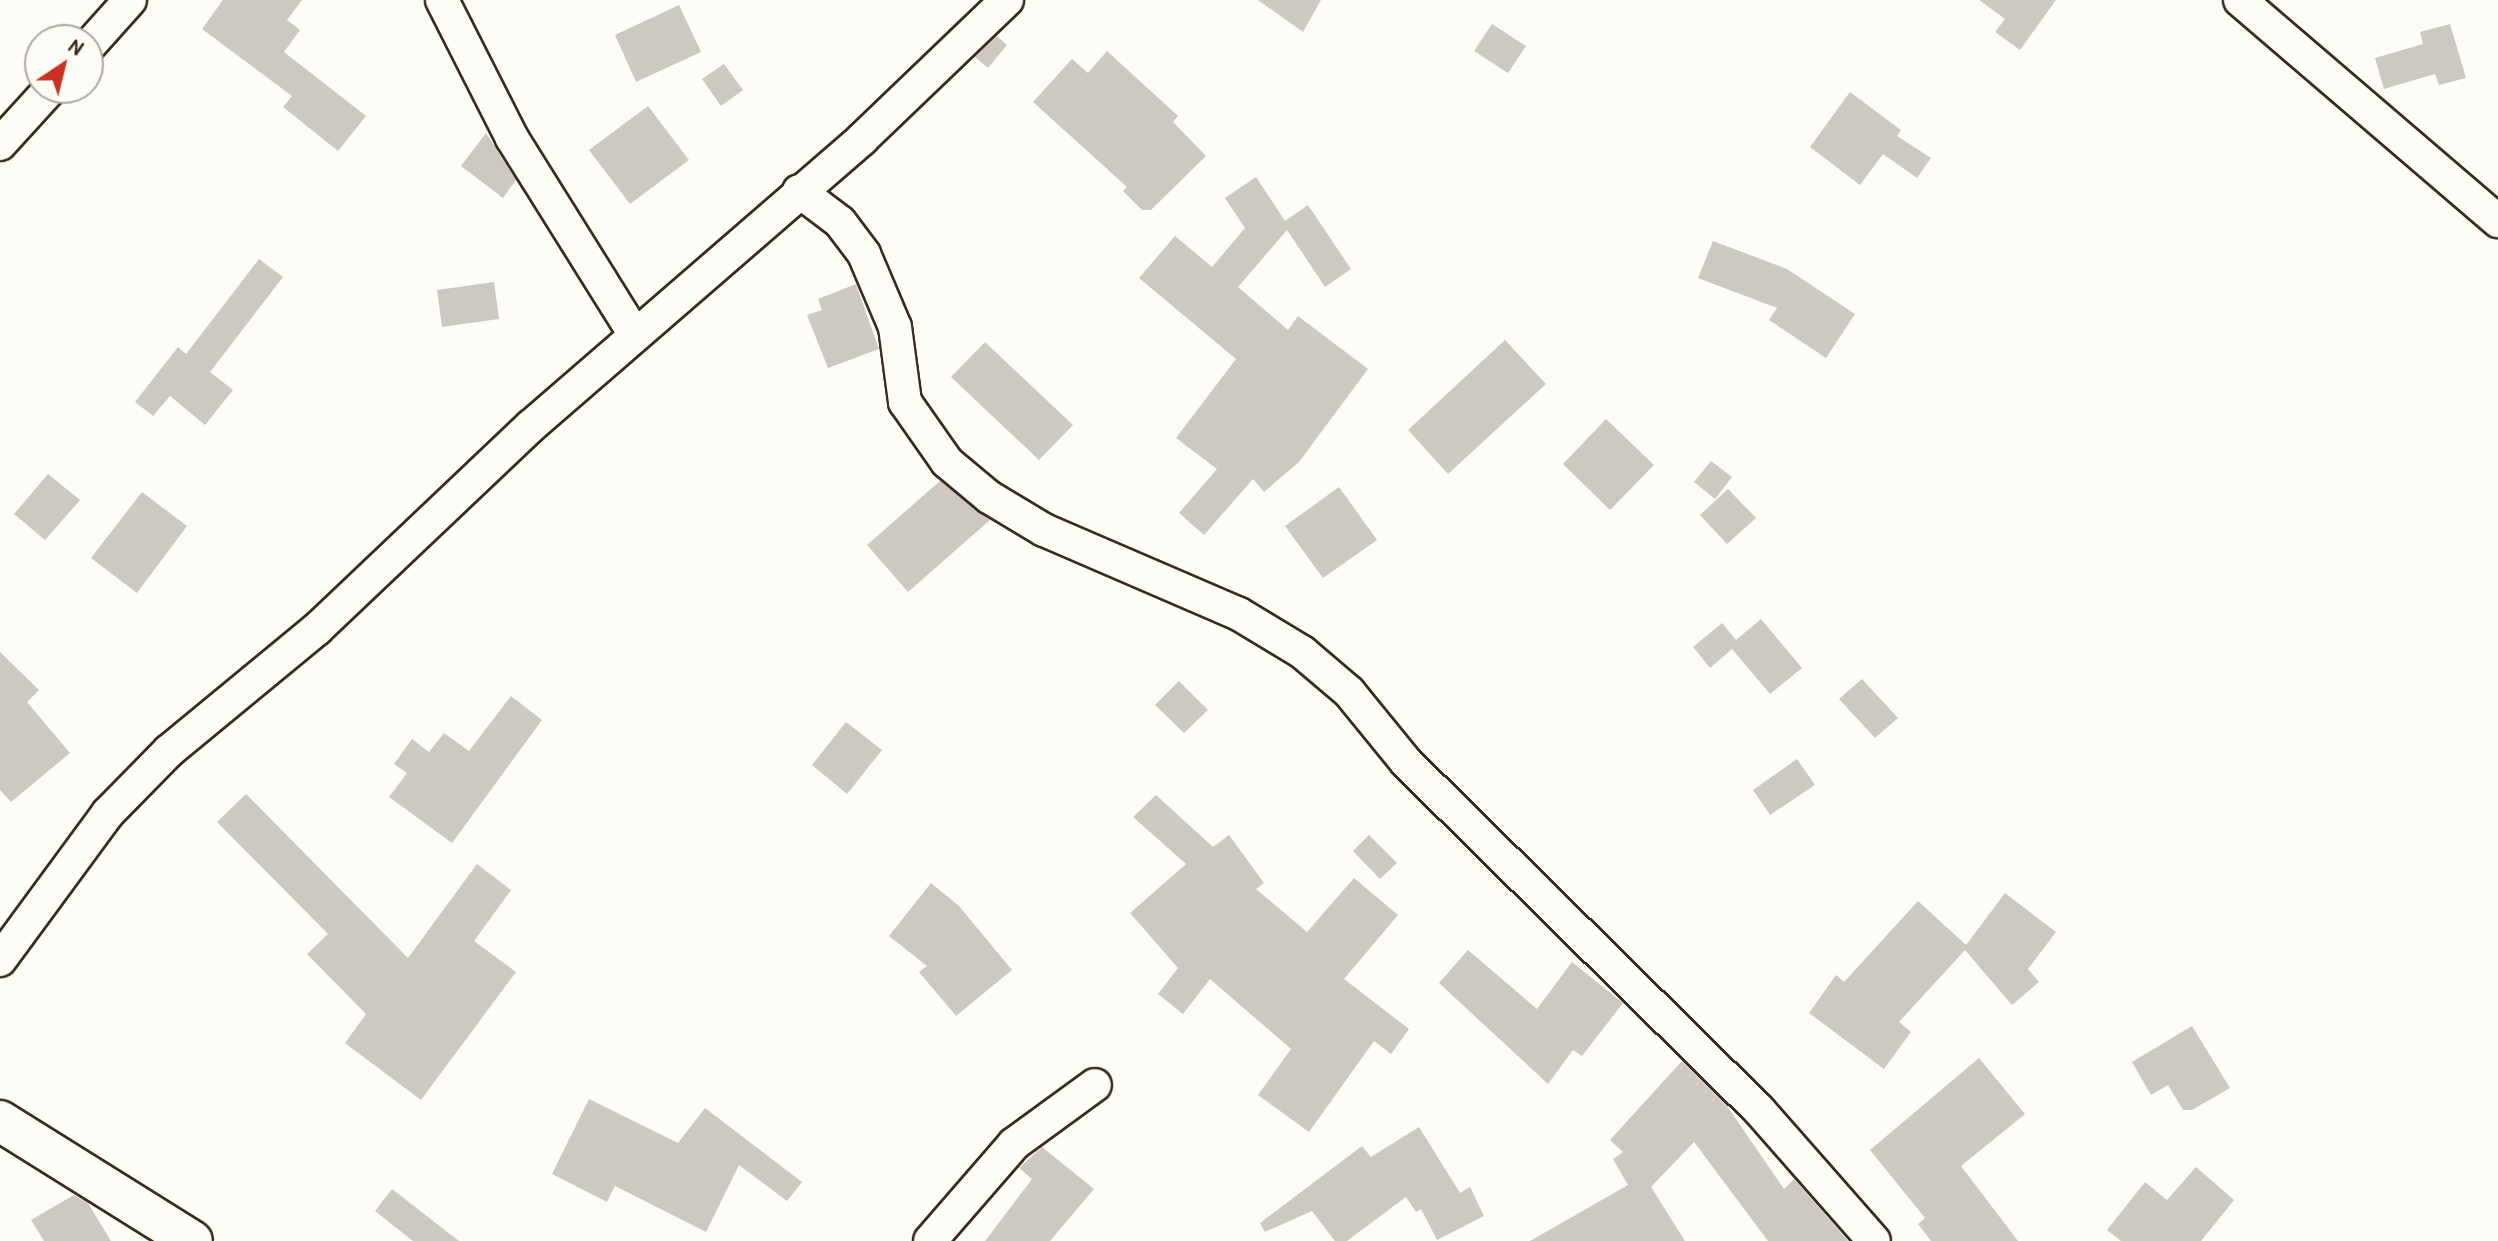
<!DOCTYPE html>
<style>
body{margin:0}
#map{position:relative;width:2498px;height:1241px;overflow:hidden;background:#fdfcf7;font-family:"Patrick Hand",sans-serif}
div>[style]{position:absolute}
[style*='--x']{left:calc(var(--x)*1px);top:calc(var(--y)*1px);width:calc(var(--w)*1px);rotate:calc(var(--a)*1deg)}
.building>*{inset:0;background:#cdc8c2}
.roads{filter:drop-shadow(2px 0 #3b2a1e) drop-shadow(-2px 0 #3b2a1e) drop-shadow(0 2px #3b2a1e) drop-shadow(0 -2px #3b2a1e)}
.minor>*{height:32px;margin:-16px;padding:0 16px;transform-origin:16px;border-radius:16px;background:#fdfcf7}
.tertiary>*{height:40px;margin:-20px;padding:0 20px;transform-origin:20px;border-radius:20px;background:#fdfcf7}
span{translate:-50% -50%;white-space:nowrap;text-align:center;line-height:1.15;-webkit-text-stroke:8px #fdfcf7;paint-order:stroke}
.north{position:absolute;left:24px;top:24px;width:80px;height:80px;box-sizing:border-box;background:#fdfcf7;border:2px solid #afa8a0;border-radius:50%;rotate:35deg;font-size:22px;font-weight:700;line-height:32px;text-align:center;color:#3b2a1e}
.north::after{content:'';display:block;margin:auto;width:28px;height:36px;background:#c8321e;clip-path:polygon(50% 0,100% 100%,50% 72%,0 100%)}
</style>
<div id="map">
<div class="building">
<div style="clip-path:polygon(223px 0,302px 0,287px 20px,300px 30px,284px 52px,366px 116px,338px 151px,283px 107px,292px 96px,202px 29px)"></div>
<div style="clip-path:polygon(1258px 0,1321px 0,1303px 32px)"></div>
<div style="clip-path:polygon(1979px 0,2056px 0,2020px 50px,1995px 32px,2005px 19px)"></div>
<div style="clip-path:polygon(679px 5px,701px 52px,636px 82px,615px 35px)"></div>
<div style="clip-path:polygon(1492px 24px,1526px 46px,1508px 73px,1474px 51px)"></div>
<div style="clip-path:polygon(2450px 24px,2466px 78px,2439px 85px,2435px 74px,2384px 89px,2375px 58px,2423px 44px,2420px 32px)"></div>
<div style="clip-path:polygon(997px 36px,1007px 45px,988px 68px,975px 57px)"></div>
<div style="clip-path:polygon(1107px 51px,1178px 116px,1173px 122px,1206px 156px,1151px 210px,1142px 210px,1123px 191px,1127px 187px,1033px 102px,1072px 59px,1088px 73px)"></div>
<div style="clip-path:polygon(724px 64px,743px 90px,721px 106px,702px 79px)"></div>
<div style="clip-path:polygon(1850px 92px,1901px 130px,1897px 136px,1931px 158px,1917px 178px,1883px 154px,1860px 185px,1810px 147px)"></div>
<div style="clip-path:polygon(648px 106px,689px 160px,630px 204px,589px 150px)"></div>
<div style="clip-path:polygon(486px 133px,516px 180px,503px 198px,461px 166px)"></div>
<div style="clip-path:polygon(1256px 177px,1285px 221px,1308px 205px,1351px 269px,1325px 287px,1287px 230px,1238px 287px,1288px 330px,1298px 316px,1368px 369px,1299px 462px,1264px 492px,1253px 479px,1204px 535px,1179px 513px,1217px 469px,1176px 438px,1236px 359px,1139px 278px,1175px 236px,1212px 267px,1245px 228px,1225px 198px)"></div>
<div style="clip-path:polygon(1713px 241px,1787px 269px,1855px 314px,1826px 358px,1769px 320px,1777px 308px,1698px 278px)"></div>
<div style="clip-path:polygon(259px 259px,283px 277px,210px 372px,233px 390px,205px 425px,170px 396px,153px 416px,135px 402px,178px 347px,186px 354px)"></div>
<div style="clip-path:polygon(494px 282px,499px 319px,442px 327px,437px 290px)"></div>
<div style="clip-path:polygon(856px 284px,879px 349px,828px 368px,807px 315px,822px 310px,818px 299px)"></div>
<div style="clip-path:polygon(1505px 340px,1546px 384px,1448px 474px,1408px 430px)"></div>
<div style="clip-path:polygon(985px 342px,1073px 425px,1039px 460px,951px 377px)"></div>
<div style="clip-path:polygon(1606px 419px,1654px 465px,1610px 510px,1563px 464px)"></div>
<div style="clip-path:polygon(1711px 461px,1732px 477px,1715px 499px,1694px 482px)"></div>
<div style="clip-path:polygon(48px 474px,80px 500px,45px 540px,14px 514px)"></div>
<div style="clip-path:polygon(940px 481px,990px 520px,908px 592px,867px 545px)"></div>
<div style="clip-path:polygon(1339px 487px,1377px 540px,1323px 578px,1285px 526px)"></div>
<div style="clip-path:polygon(1728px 489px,1756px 518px,1727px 544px,1700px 515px)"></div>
<div style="clip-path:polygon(142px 492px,187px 526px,137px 593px,91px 558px)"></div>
<div style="clip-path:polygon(1761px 619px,1802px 668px,1770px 694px,1732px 649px,1710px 668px,1693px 647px,1722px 623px,1736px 640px)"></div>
<div style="clip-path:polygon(0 652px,39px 690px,27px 702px,70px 753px,11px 802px,0 790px)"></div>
<div style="clip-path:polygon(1862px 679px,1898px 718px,1875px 738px,1839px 699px)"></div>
<div style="clip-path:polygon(1179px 681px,1208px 710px,1184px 733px,1155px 705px)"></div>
<div style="clip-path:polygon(511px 696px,542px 720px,452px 843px,389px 797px,407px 773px,394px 764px,412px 739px,429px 752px,444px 733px,469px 751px)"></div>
<div style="clip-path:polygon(846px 722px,882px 750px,847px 794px,812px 765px)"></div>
<div style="clip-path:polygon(1797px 759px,1815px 785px,1770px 815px,1753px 790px)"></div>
<div style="clip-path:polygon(246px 794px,408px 958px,477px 864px,511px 890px,474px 941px,516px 972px,421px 1100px,345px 1043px,366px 1014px,307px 954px,328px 934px,217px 822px)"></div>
<div style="clip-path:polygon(1156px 795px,1213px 847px,1229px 835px,1264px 883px,1256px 889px,1307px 932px,1354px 878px,1398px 915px,1344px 979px,1409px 1029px,1391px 1054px,1374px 1041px,1309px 1132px,1258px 1095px,1291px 1049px,1210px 979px,1183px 1014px,1158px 994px,1178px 968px,1130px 913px,1186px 864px,1133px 817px)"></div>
<div style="clip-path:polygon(1369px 835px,1397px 863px,1380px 879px,1353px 851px)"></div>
<div style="clip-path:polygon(931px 883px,959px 906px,1012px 970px,956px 1016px,919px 972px,927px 966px,889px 936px)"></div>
<div style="clip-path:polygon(2005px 893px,2056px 932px,2028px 969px,2039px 982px,2012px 1005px,1965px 950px,1899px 1022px,1911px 1032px,1884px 1069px,1809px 1013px,1836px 975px,1844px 982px,1918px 901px,1966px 945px)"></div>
<div style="clip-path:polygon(1468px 950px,1537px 1009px,1572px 962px,1623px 1003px,1582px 1056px,1573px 1050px,1548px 1084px,1439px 983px)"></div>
<div style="clip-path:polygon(2192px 1026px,2230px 1088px,2192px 1110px,2183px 1110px,2168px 1085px,2151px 1095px,2132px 1062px)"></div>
<div style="clip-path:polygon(1979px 1058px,2025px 1114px,1961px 1166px,2018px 1241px,1931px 1241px,1918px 1224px,1925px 1218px,1870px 1150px)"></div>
<div style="clip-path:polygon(1682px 1061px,1727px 1106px,1784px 1189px,1794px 1179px,1848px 1241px,1768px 1241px,1694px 1142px,1651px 1187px,1685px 1241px,1530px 1241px,1628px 1185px,1613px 1159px,1623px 1152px,1610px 1140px)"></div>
<div style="clip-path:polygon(589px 1099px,678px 1143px,705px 1108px,802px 1182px,787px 1201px,739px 1165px,706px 1232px,615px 1186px,607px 1202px,552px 1174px)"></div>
<div style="clip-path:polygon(1419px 1127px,1460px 1193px,1470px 1187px,1484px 1216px,1437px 1240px,1421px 1209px,1416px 1212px,1406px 1197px,1347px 1241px,1335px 1241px,1312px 1211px,1265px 1232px,1260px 1223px,1362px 1146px,1371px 1157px)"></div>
<div style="clip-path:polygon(1042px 1147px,1094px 1189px,1050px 1241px,985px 1241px,1032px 1179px,1019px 1168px)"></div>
<div style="clip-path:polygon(2196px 1167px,2234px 1200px,2201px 1241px,2121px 1241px,2107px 1230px,2145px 1182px,2167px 1200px)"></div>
<div style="clip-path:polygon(392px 1189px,459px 1241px,413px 1241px,375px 1211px)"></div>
<div style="clip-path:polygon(74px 1195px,88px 1203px,111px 1241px,44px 1241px,31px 1220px)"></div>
</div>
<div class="roads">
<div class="minor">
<div style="--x:442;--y:0;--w:155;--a:63.1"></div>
<div style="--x:512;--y:138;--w:230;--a:58"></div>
<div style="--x:2240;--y:0;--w:340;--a:40.6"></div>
<div style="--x:88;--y:47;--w:63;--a:-48.2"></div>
<div style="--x:0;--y:144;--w:76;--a:-47.7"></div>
<div style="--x:799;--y:191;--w:51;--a:37.1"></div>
<div style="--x:840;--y:222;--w:40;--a:53"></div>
<div style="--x:864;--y:254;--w:79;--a:67"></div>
<div style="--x:895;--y:327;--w:76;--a:82.4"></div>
<div style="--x:905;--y:402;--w:73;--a:55"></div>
<div style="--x:947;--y:462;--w:55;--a:39.8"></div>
<div style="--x:989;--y:497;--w:64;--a:31"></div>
<div style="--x:1044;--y:530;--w:212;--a:23.3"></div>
<div style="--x:1239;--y:614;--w:74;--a:31.1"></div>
<div style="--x:1302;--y:652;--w:62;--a:40.4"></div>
<div style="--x:1349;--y:692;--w:90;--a:50.8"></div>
<div style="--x:1406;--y:762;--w:496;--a:44.6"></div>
<div style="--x:1759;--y:1110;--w:174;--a:48.7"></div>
<div style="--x:0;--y:960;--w:182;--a:-53.7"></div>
<div style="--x:108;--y:813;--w:87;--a:-45.5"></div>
<div style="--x:169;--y:751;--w:192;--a:-39.5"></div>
<div style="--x:317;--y:629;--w:295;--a:-43.5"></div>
<div style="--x:531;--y:426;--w:438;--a:-40.9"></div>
<div style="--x:862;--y:139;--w:201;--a:-43.8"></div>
<div style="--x:930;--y:1241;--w:128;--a:-49.1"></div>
<div style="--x:1014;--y:1144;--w:100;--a:-36.1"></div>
</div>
<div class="tertiary">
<div style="--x:0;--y:1121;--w:226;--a:32"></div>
</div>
</div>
<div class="north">N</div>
</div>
